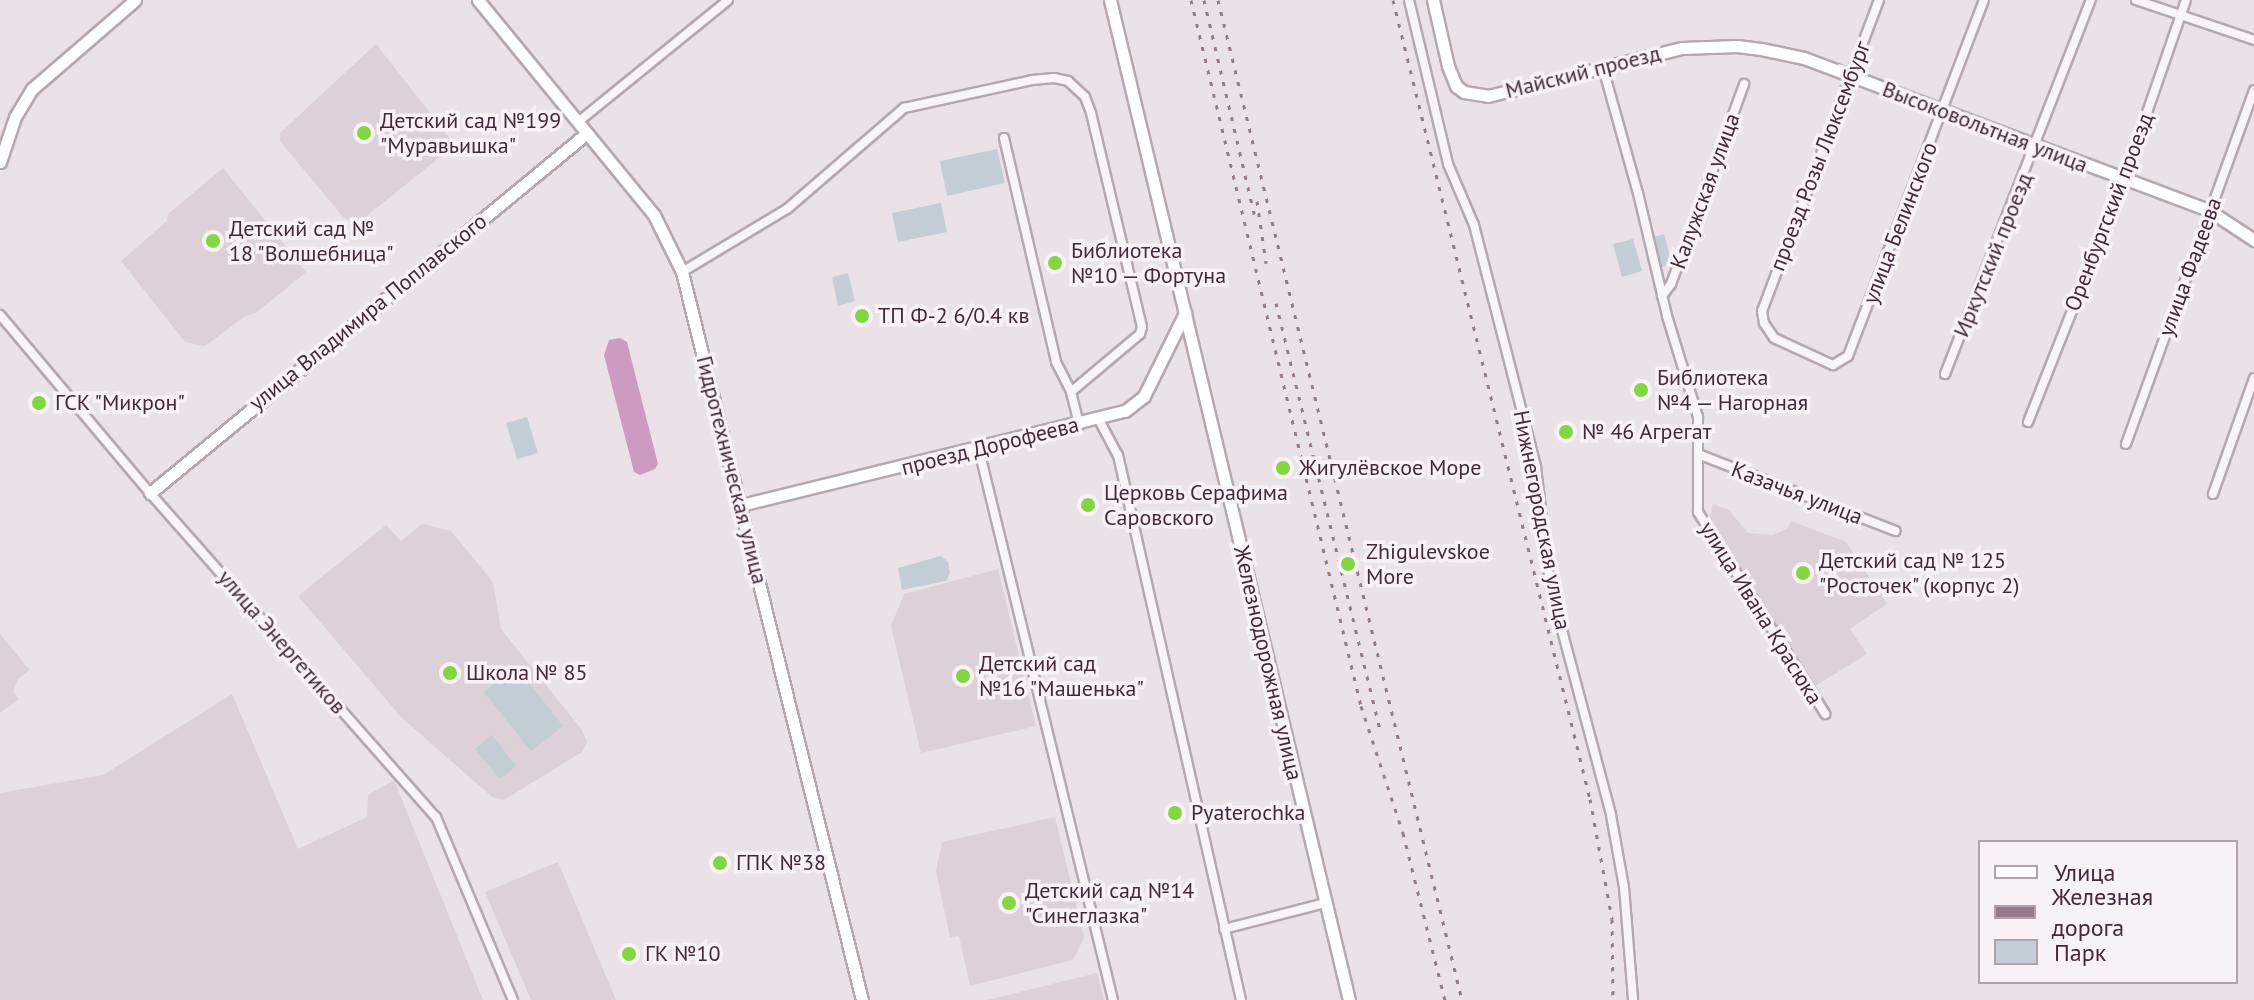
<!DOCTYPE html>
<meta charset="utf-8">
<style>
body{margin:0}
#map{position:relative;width:2254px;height:1000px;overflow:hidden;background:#ebe2e8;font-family:"PT Sans",sans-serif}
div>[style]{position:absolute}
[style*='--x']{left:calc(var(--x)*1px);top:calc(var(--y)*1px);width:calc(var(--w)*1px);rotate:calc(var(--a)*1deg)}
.built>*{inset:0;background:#ddd0d8}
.green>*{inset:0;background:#c3cdd5}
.water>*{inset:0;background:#cd9bc1}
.roads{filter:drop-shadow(2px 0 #b6a7b1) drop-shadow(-2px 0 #b6a7b1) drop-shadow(0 2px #b6a7b1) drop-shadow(0 -2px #b6a7b1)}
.street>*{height:8px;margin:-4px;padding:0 4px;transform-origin:4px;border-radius:4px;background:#f9f5f7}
.secondary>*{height:11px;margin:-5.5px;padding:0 5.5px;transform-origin:5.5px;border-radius:5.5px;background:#fff}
.rail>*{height:3px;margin-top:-1.5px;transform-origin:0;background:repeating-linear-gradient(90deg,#967a8c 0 4px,transparent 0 12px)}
.dots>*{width:22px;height:22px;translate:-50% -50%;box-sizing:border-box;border:4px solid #f8f2f6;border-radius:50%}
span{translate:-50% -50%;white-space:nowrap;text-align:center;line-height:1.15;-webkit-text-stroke:7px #f8f2f6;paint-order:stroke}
.street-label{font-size:22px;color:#44293b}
.poi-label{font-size:22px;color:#44293b}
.left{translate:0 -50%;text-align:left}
.legend{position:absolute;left:1978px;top:840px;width:260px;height:144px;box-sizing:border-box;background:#f8f2f6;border:2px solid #b0a2ab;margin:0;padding:10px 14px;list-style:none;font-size:24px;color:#44293b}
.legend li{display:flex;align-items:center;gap:16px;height:40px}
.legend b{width:40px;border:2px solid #b0a2ab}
</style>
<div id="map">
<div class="built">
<div style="clip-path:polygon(376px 44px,449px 137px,445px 153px,359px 222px,344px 218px,280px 141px,280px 133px)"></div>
<div style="clip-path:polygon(223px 168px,306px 272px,256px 313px,244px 317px,205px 346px,185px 342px,121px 261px,167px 221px,168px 214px)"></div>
<div style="clip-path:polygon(1713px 504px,1729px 510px,1748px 533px,1773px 535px,1788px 528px,1791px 521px,1846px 542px,1887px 604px,1850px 629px,1867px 654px,1815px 686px,1708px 525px)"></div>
<div style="clip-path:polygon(422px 524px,451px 531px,493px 582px,501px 629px,582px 730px,587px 742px,582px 752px,504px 800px,492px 797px,401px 717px,298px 596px,386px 525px,401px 541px)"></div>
<div style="clip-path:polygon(998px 569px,1036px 726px,921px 753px,891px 626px,904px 594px)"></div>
<div style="clip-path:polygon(0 634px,30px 670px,18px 679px,13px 691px,19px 699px,0 713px)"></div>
<div style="clip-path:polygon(232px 694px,298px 849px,367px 817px,368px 795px,394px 780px,483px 1000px,0 1000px,0 793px,103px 775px)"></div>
<div style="clip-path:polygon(1055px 817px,1084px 938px,1073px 960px,970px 986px,959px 936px,950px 937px,936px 871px,942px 842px)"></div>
<div style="clip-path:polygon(558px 862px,616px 1000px,531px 1000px,485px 892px)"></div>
<div style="clip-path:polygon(1097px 973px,1104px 1000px,987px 1000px)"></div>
</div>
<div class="green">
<div style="clip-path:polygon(997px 149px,1005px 183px,947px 196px,940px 161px)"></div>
<div style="clip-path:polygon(941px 203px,947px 232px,898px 242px,892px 213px)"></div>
<div style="clip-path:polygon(1664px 234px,1672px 264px,1659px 268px,1651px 238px)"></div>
<div style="clip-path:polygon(1633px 239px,1642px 271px,1622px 277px,1613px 244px)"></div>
<div style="clip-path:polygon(848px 273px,855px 301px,838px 306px,832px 277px)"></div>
<div style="clip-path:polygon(527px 417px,538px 453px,517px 459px,506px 423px)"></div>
<div style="clip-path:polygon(941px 556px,948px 562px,950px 573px,946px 581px,902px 590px,898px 568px)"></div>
<div style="clip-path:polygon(516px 667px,563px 726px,531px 751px,484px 692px)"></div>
<div style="clip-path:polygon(492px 735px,516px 766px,500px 779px,475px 749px)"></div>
</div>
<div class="water">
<div style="clip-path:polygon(620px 338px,627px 342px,658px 464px,655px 469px,640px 475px,634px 472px,604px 355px,609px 340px)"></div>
</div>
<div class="roads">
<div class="street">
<div style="--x:1409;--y:0;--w:169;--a:76.6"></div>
<div style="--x:1448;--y:164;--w:66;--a:66.9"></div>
<div style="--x:1474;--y:225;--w:250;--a:75.6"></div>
<div style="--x:1536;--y:467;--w:119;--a:83.2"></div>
<div style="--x:1550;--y:585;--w:238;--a:75.1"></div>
<div style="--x:1611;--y:815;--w:73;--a:79.8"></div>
<div style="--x:1624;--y:887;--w:113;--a:85.4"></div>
<div style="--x:1879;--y:0;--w:332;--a:110.6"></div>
<div style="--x:1762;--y:311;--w:12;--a:81"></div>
<div style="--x:1764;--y:323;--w:18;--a:56"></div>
<div style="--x:1774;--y:338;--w:65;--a:24.6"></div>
<div style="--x:1833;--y:365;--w:17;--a:-31"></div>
<div style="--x:1848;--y:356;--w:381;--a:-69.1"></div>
<div style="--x:2136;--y:0;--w:125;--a:18.7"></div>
<div style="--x:1603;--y:68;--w:130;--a:74.4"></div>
<div style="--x:1638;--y:193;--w:126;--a:76.7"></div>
<div style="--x:1667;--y:316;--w:106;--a:72.9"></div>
<div style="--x:1698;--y:417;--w:95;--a:90"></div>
<div style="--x:1698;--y:512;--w:239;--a:57.8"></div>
<div style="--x:578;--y:122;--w:193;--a:-39.1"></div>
<div style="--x:1004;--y:138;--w:230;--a:76.9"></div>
<div style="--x:1056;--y:362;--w:34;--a:63"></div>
<div style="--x:1071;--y:392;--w:34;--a:76"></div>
<div style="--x:682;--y:272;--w:122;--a:-31"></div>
<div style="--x:787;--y:209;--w:155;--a:-40.8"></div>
<div style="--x:904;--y:108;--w:131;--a:-12.3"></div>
<div style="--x:1032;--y:80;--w:22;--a:-5"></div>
<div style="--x:1054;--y:78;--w:14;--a:12"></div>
<div style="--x:1068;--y:81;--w:23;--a:43"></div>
<div style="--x:1085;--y:97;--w:17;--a:69"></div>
<div style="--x:1091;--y:113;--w:220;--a:76.6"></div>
<div style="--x:1142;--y:327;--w:7;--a:106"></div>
<div style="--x:1140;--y:334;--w:90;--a:140"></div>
<div style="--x:1662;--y:296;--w:15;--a:-53"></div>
<div style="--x:1671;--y:284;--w:213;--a:-69.9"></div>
<div style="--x:0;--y:315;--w:233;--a:49.9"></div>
<div style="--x:150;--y:493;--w:432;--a:48.6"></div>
<div style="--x:436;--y:817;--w:199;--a:67.2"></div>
<div style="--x:1945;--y:374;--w:401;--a:-68.7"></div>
<div style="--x:1099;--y:420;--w:40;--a:62"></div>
<div style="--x:1118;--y:455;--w:559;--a:77.28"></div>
<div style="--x:2028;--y:422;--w:261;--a:-68.4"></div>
<div style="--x:2124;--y:179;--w:189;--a:-70.9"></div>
<div style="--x:2126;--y:444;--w:376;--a:-70.1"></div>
<div style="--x:979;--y:450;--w:566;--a:76.31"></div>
<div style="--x:1698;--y:454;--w:212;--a:21.3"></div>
<div style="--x:2213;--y:494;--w:123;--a:-70.5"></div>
<div style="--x:1224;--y:929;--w:104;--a:-14.4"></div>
</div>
<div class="secondary">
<div style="--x:478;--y:0;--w:278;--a:50.7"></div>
<div style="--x:654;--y:215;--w:64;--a:63.8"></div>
<div style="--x:682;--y:272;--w:750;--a:76.11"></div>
<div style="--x:1110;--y:0;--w:1028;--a:76.56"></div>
<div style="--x:1433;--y:0;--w:68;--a:77.2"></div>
<div style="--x:1448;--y:66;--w:22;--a:68"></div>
<div style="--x:1456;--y:86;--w:10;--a:37"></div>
<div style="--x:1464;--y:92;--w:24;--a:9"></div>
<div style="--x:1488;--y:96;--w:200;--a:-13.9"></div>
<div style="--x:1682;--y:48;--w:55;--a:-2.1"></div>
<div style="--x:1737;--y:46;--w:24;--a:7"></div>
<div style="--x:1761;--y:49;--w:44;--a:11.8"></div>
<div style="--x:1804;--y:58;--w:434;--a:20.6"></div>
<div style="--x:2210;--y:211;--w:53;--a:33.4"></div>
<div style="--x:0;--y:162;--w:47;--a:-71.6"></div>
<div style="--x:15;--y:117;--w:33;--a:-59"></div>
<div style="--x:32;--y:89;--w:136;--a:-40.8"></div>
<div style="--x:150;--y:493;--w:566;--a:-39.48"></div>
<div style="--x:741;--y:505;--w:395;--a:-13.8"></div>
<div style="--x:1125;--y:411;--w:24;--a:-38"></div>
<div style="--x:1144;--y:396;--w:93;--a:-63.7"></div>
</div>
</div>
<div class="rail">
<div style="--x:1191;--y:0;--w:726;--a:76.46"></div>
<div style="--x:1361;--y:706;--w:134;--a:71.7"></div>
<div style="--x:1403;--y:833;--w:172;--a:75.9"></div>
<div style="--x:1204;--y:0;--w:220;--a:76.8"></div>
<div style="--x:1218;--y:0;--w:1029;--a:76.29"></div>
<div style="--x:1393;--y:0;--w:823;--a:76.15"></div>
<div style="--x:1590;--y:799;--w:122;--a:79.6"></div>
<div style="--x:1612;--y:919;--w:81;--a:89.3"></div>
<div style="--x:1257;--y:201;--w:63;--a:81.7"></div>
<div style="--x:1276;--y:303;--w:444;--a:76.3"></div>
</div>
<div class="dots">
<div style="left:364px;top:133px;background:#82d641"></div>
<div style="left:213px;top:241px;background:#82d641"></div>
<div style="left:1055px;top:263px;background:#82d641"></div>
<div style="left:862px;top:316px;background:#82d641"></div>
<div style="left:1641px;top:390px;background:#82d641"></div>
<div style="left:39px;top:403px;background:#82d641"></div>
<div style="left:1566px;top:432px;background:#82d641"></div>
<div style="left:1283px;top:468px;background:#82d641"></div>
<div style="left:1088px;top:505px;background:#82d641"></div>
<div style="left:1348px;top:564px;background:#82d641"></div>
<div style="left:1803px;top:573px;background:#82d641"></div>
<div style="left:450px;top:673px;background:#82d641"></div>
<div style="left:963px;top:676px;background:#82d641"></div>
<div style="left:1175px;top:813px;background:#82d641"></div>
<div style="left:720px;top:863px;background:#82d641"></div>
<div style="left:1009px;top:903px;background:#82d641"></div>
<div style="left:629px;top:954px;background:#82d641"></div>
</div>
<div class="street-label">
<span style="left:1583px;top:72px;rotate:-14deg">Майский проезд</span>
<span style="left:1985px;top:127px;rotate:21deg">Высоковольтная улица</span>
<span style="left:1820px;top:156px;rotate:-69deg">проезд Розы Люксембург</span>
<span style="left:1705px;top:191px;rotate:-70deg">Калужская улица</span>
<span style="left:2109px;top:212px;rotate:-69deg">Оренбургский проезд</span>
<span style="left:1900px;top:223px;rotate:-69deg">улица Белинского</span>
<span style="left:1993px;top:255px;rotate:-68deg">Иркутский проезд</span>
<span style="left:2190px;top:267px;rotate:-70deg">улица Фадеева</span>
<span style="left:368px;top:312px;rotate:-39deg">улица Владимира Поплавского</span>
<span style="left:990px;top:446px;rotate:-14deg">проезд Дорофеева</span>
<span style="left:732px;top:470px;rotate:76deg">Гидротехническая улица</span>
<span style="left:1797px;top:493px;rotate:21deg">Казачья улица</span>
<span style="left:1542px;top:520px;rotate:79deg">Нижнегородская улица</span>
<span style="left:1761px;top:613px;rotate:58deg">улица Ивана Красюка</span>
<span style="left:282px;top:642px;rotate:49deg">улица Энергетиков</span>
<span style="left:1268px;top:663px;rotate:77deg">Железнодорожная улица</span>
</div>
<div class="poi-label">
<span class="left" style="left:380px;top:133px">Детский сад №199<br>"Муравьишка"</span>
<span class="left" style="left:229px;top:241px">Детский сад №<br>18 "Волшебница"</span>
<span class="left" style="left:1071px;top:263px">Библиотека<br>№10 — Фортуна</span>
<span class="left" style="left:878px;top:316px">ТП Ф-2 6/0.4 кв</span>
<span class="left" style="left:1657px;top:390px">Библиотека<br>№4 — Нагорная</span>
<span class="left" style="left:55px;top:403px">ГСК "Микрон"</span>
<span class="left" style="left:1582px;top:432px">№ 46 Агрегат</span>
<span class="left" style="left:1299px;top:468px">Жигулёвское Море</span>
<span class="left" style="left:1104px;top:505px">Церковь Серафима<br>Саровского</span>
<span class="left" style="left:1366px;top:564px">Zhigulevskoe<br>More</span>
<span class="left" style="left:1819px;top:573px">Детский сад № 125<br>"Росточек" (корпус 2)</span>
<span class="left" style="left:979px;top:676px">Детский сад<br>№16 "Машенька"</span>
<span class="left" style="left:466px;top:673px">Школа № 85</span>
<span class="left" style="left:1191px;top:813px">Pyaterochka</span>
<span class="left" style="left:736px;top:863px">ГПК №38</span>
<span class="left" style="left:1025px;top:903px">Детский сад №14<br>"Синеглазка"</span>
<span class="left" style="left:645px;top:954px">ГК №10</span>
</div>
<ul class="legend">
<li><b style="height:10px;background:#fff"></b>Улица</li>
<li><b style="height:10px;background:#967a8c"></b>Железная дорога</li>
<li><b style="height:22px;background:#c3cdd5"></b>Парк</li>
</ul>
</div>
